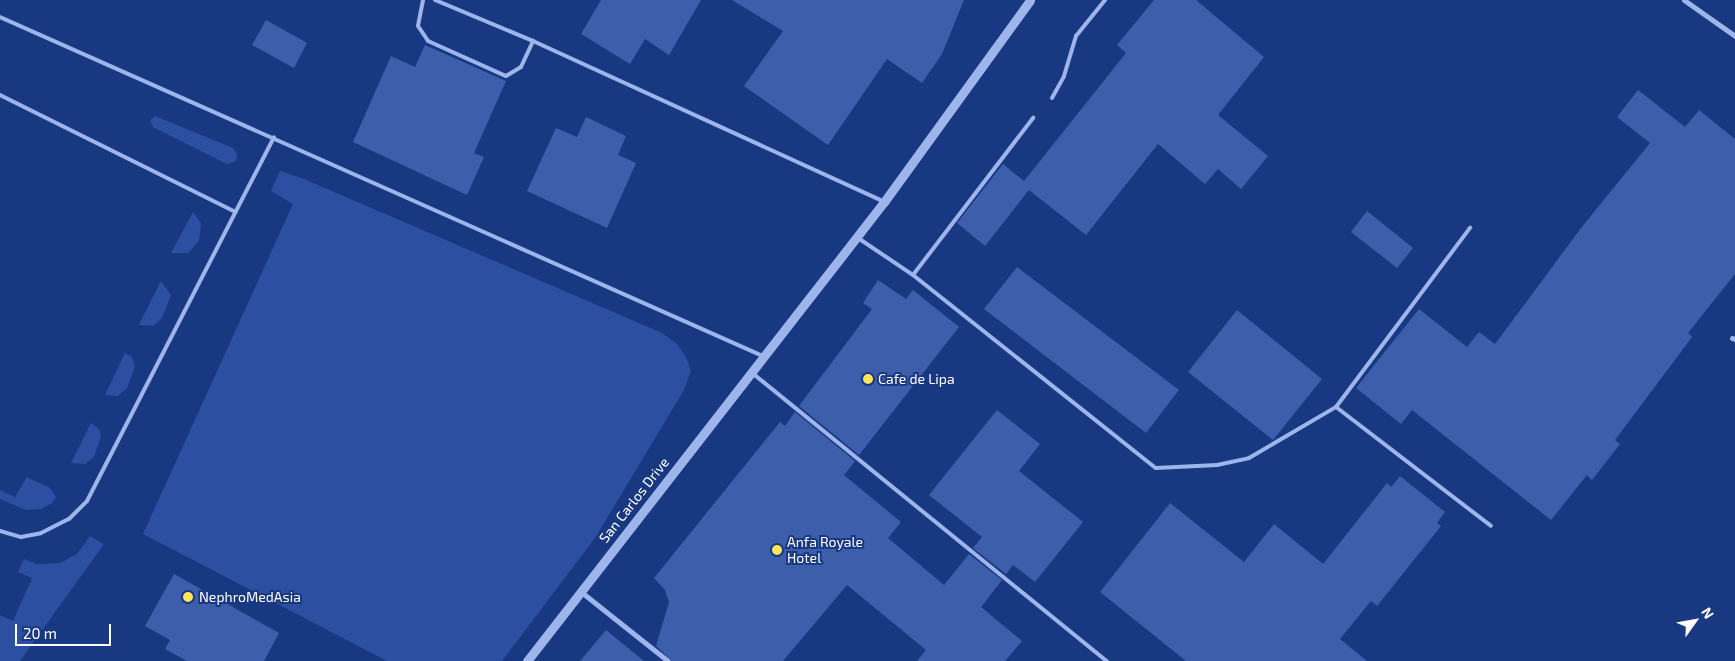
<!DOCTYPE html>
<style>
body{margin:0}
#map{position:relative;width:1735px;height:661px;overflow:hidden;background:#193882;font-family:"Exo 2",sans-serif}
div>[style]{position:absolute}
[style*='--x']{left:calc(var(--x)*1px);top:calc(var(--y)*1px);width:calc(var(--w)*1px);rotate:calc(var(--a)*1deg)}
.green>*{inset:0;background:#2c4fa1}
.building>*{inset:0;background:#3d5eaa}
.service>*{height:4px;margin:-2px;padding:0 2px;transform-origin:2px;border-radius:2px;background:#9db5eb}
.minor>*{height:5px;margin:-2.5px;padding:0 2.5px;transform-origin:2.5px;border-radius:2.5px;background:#9db5eb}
.tertiary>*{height:9px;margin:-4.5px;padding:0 4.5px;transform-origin:4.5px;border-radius:4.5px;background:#9db5eb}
.dots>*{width:14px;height:14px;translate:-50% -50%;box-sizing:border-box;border:2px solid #193882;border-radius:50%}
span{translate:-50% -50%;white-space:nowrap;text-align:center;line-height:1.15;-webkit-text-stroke:4px #193882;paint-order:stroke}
.poi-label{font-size:14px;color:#fff}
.left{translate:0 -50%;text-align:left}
.street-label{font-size:14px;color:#fff}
.north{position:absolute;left:1670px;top:596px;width:50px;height:50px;-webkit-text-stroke:4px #193882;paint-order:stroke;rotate:58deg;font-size:14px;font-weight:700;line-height:20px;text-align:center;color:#fff}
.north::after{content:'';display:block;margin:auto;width:18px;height:22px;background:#fff;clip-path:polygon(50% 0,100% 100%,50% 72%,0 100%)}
.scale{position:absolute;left:15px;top:624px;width:96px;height:22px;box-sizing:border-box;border:2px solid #fff;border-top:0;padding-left:6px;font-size:15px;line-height:18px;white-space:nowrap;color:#fff;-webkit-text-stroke:4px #193882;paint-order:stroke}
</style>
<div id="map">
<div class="green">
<div style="clip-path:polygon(155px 116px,233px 148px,237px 154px,236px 161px,227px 164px,153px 127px,150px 120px)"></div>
<div style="clip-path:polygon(280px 171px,304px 179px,662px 333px,677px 344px,686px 357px,691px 371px,684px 390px,595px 538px,502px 661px,387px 661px,143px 534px,293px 204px,271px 191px)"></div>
<div style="clip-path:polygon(193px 212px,201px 223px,199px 241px,188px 253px,171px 253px)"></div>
<div style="clip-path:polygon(161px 281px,171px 295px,162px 318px,153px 326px,139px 325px)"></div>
<div style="clip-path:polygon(125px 353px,132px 357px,135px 366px,127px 388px,118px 396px,105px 395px)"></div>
<div style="clip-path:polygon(91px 423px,99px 429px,101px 437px,94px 457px,85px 464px,71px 463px)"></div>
<div style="clip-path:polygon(27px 477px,50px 488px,56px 497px,52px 503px,41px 509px,26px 510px,0 499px,0 490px,15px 497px)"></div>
<div style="clip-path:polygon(90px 536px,104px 544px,20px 661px,0 661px,0 615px,13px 621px,32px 578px,18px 572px,24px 559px,37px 564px,60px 563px,77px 554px)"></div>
</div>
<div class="building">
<div style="clip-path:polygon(601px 0,701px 0,669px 55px,645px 39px,630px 64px,581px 34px)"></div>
<div style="clip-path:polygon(732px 0,964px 0,942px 54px,922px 83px,887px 59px,828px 145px,744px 86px,783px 31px)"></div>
<div style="clip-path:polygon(1154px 0,1196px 0,1264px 57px,1218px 115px,1268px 156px,1241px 189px,1218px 169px,1205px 184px,1158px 144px,1086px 235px,1029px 190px,985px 246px,957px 223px,1003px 164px,1024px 181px,1126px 53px,1117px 45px)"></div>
<div style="clip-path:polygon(266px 20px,307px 43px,294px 68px,252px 45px)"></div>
<div style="clip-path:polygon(425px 45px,506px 81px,474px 153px,484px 157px,467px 195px,353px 142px,391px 56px,415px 67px)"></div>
<div style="clip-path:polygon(1638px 90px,1685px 127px,1699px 110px,1735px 139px,1735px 274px,1688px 333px,1692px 337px,1615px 440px,1620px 444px,1592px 480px,1587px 475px,1551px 520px,1412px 410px,1401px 424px,1356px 388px,1419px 309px,1467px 347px,1479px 332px,1495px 344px,1581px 228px,1650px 143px,1617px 117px)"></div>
<div style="clip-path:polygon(586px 117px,626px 136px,618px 155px,636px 163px,607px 228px,527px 191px,556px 128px,577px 137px)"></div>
<div style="clip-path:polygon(1367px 211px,1413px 248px,1397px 268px,1351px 232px)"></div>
<div style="clip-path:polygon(1017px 267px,1179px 390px,1146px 433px,984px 309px)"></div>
<div style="clip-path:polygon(878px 280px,906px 299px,913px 290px,959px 327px,859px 455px,799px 406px,872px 309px,863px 303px)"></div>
<div style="clip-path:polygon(1237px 310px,1322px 379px,1273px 440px,1188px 372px)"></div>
<div style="clip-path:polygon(997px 410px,1040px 444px,1019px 471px,1083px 522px,1035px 582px,1013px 565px,1006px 574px,973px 548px,982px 537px,929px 495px)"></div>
<div style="clip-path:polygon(795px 412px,855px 461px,844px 475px,901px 522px,888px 538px,944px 585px,969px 554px,1002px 580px,981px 607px,1022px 641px,1005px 661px,917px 661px,926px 650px,847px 585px,783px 661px,672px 661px,656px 646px,669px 602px,665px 590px,654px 578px,780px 422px,785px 426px)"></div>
<div style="clip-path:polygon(1400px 476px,1445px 512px,1437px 523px,1441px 526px,1377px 606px,1371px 601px,1340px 639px,1367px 661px,1186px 661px,1100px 592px,1170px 503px,1244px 562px,1274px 524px,1323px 564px,1387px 483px,1391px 487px)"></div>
<div style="clip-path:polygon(174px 574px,279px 633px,264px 661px,187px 661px,165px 649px,170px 640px,145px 626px)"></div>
<div style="clip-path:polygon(606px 630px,644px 661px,580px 661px)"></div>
</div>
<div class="service">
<div style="--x:423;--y:0;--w:26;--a:101"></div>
<div style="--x:418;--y:26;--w:18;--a:56"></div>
<div style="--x:428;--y:41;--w:85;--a:24.2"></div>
<div style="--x:506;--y:76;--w:17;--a:-31"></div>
<div style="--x:521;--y:67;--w:29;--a:-65"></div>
<div style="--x:435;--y:0;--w:106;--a:22.7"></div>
<div style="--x:533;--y:41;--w:386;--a:24.6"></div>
<div style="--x:0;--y:17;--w:835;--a:23.96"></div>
<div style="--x:0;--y:95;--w:263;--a:26.4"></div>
<div style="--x:1052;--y:98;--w:25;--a:-61"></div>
<div style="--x:1064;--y:76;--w:42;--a:-73.3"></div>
<div style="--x:1076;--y:36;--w:46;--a:-51.1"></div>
<div style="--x:858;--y:238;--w:66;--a:33.9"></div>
<div style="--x:913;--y:275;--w:310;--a:38.5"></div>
<div style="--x:1156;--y:468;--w:61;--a:-2.8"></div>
<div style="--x:1217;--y:465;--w:33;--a:-12"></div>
<div style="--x:1249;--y:458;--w:101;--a:-30.4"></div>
<div style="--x:1336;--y:407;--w:224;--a:-53.2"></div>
<div style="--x:913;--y:275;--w:198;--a:-52.6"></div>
<div style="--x:751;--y:372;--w:459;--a:39.1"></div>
<div style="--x:1336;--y:407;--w:195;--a:37.5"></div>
<div style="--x:0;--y:531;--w:22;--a:16"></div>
<div style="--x:21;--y:537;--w:20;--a:-11"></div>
<div style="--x:41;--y:533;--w:31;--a:-27"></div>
<div style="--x:69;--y:519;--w:25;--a:-45"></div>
<div style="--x:87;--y:501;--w:409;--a:-62.8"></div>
</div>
<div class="minor">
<div style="--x:1684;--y:0;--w:62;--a:35.2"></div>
<div style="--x:1732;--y:338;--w:3;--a:18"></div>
<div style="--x:580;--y:591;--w:112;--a:38.5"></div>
</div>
<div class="tertiary">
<div style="--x:527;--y:661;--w:581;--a:-52.13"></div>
<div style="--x:884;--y:202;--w:249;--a:-54.1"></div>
</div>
<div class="dots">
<div style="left:868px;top:379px;background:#ffe658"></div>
<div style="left:777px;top:550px;background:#ffe658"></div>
<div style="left:188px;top:597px;background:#ffe658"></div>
</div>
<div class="poi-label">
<span class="left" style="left:878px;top:379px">Cafe de Lipa</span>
<span class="left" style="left:787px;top:550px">Anfa Royale<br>Hotel</span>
<span class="left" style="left:199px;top:597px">NephroMedAsia</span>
</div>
<div class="street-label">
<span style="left:634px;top:500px;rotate:-52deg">San Carlos Drive</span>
</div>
<div class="north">N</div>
<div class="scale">20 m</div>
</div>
